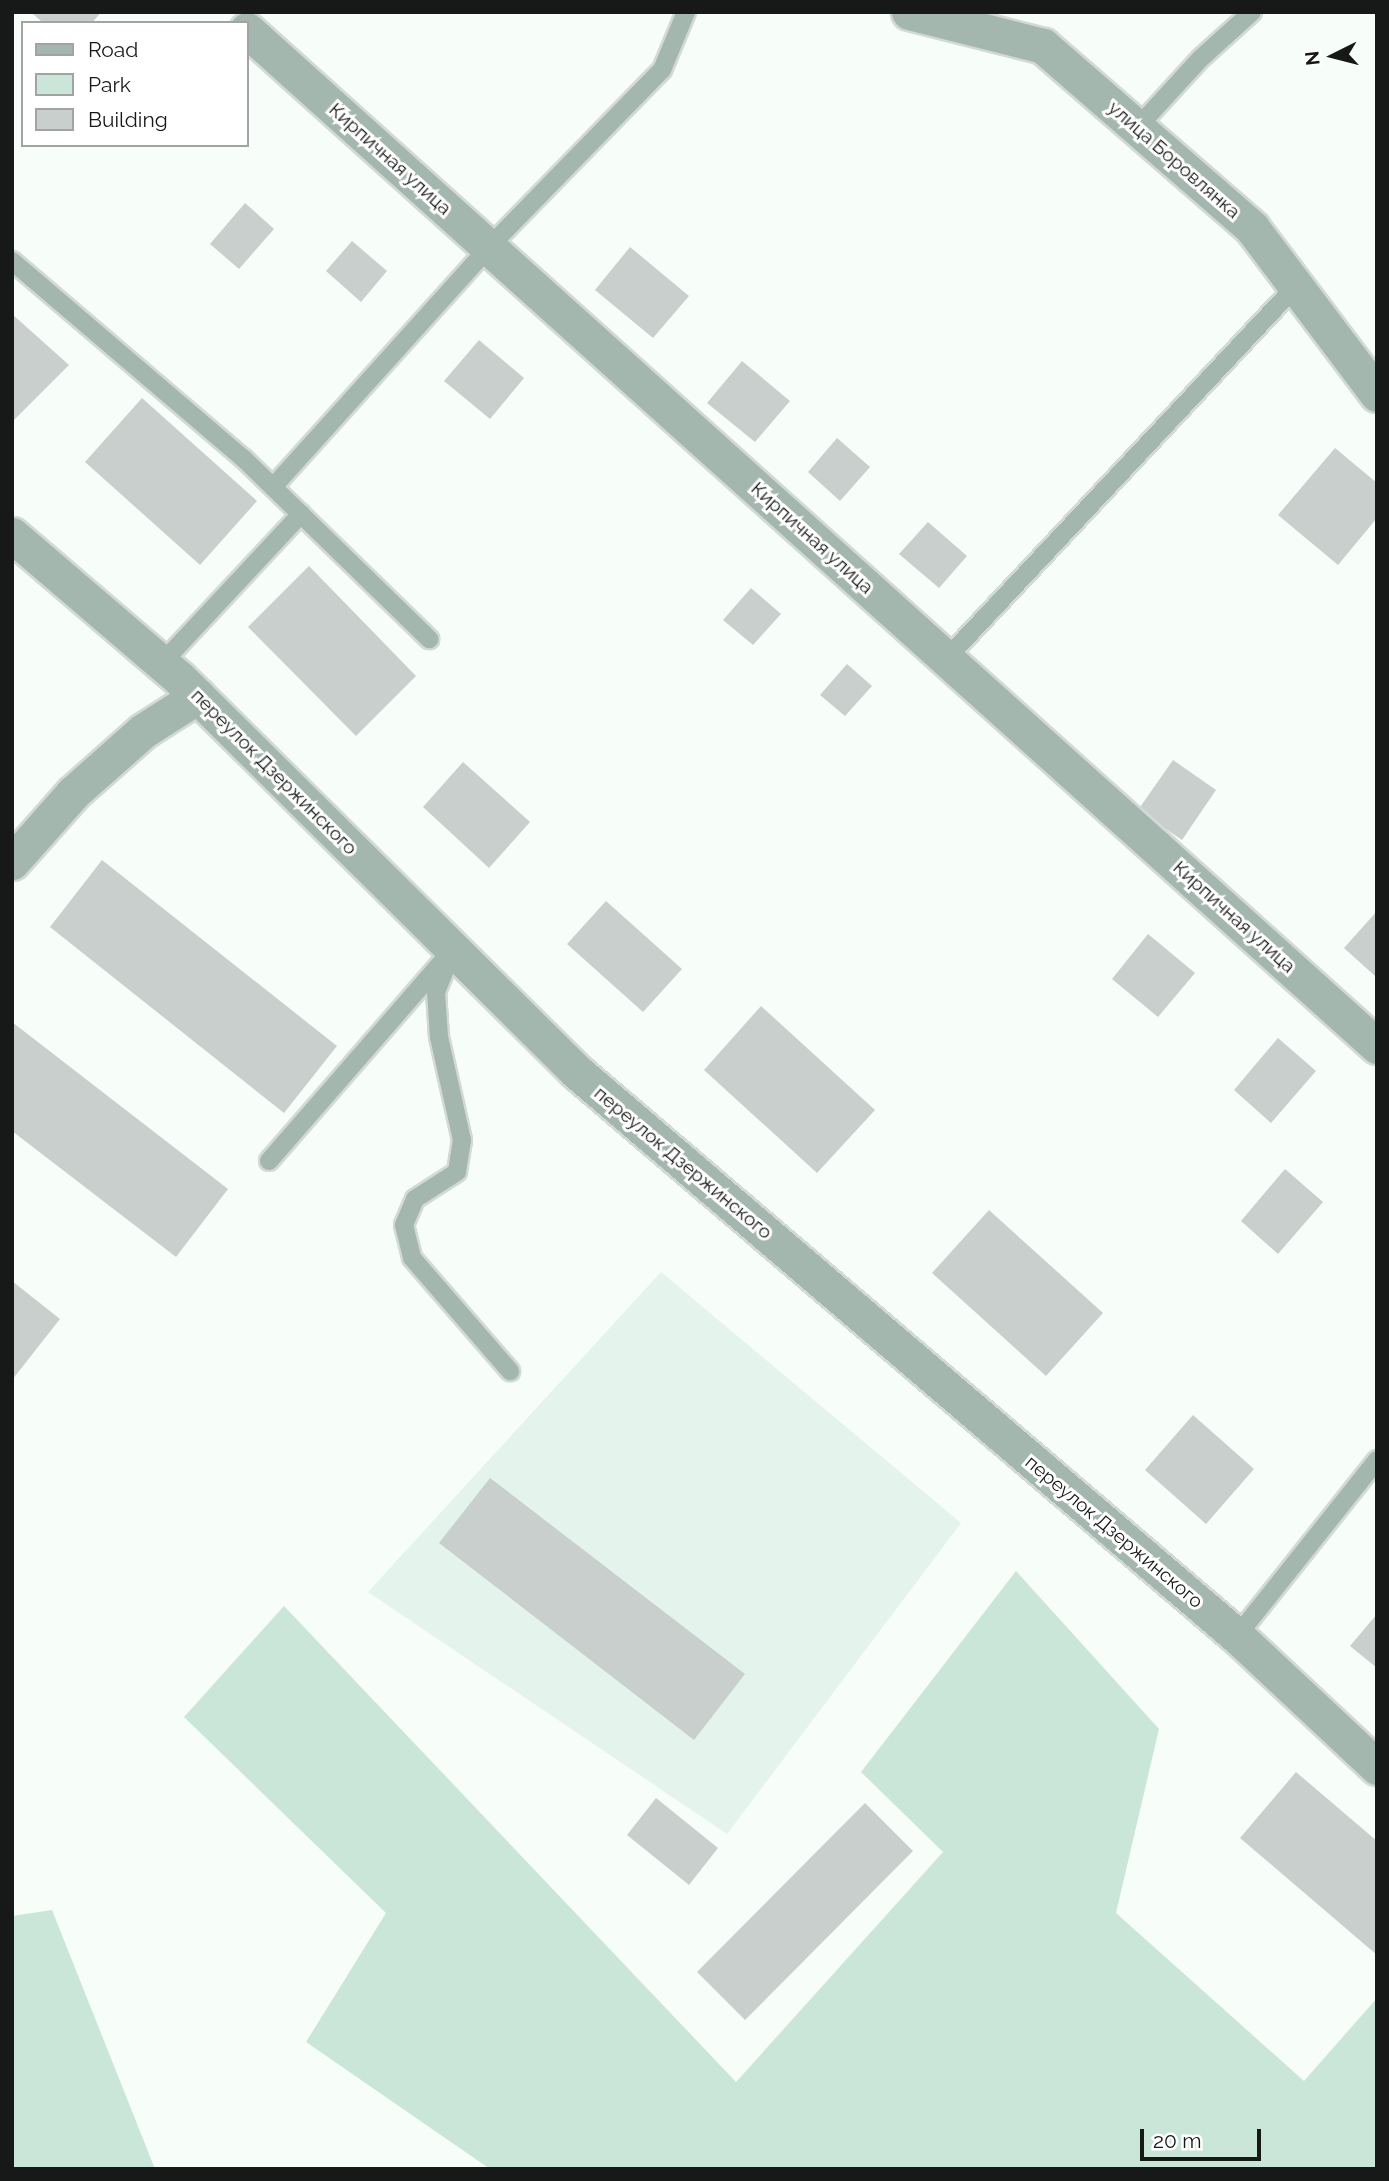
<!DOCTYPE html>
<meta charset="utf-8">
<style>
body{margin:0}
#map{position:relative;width:1389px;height:2181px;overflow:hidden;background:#f7fefa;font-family:Raleway,sans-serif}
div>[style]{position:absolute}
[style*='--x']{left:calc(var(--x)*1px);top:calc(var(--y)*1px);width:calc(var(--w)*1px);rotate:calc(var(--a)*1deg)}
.built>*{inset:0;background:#e4f3ec}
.green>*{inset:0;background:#cae6d9}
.building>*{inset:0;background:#c8cfcc}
.roads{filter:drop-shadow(2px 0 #d3d9d6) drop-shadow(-2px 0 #d3d9d6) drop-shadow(0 2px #d3d9d6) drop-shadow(0 -2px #d3d9d6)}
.service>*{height:18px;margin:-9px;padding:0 9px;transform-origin:9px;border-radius:9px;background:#a4b7ae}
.minor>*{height:35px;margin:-17.5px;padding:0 17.5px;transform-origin:17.5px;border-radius:17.5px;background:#a4b7ae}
span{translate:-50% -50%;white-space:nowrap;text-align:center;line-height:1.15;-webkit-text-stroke:6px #fff;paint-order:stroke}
.street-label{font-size:19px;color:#171918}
.frame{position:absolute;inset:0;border:14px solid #171918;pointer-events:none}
.legend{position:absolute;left:21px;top:21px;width:228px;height:126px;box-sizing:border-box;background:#fff;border:2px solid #a2a3a3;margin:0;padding:9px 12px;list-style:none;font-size:21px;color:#171918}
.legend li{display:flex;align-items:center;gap:14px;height:35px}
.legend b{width:35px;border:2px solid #a2a3a3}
.north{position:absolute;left:1298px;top:21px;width:70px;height:70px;-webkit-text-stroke:5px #fff;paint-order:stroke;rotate:264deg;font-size:19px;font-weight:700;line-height:28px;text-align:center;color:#171918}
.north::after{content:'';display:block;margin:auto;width:24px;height:32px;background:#171918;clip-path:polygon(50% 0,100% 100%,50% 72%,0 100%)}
.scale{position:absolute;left:1140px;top:2129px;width:121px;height:32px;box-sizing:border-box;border:4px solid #171918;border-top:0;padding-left:9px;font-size:21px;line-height:24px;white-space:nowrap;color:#171918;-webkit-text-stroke:5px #fff;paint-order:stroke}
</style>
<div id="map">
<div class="built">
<div style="clip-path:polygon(661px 1272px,961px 1523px,727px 1834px,368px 1592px)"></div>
</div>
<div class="green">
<div style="clip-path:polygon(1016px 1571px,1159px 1729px,1116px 1913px,1304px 2081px,1377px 1998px,1377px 2169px,490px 2169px,306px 2042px,386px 1913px,184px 1717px,284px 1606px,736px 2082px,943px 1852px,861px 1772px)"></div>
<div style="clip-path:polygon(52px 1910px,155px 2169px,12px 2169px,12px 1916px)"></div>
</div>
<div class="building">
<div style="clip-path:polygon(31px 12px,101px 12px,92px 23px,43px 23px)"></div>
<div style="clip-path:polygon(245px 203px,274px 229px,239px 269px,210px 244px)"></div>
<div style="clip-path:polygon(352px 241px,387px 271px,361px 302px,326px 271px)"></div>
<div style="clip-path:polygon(630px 247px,689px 296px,653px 338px,595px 290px)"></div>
<div style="clip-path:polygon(12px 314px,69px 365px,12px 422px)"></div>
<div style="clip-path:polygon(479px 340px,524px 378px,490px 419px,444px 381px)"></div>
<div style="clip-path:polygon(742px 361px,790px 401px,755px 442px,707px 403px)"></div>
<div style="clip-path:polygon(142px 398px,257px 501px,200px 565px,85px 462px)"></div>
<div style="clip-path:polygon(837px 438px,870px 467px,840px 501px,808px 472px)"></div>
<div style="clip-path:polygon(1335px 448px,1377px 483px,1377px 518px,1338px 565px,1278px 515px)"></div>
<div style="clip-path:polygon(928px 522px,967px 556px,939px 588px,899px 554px)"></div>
<div style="clip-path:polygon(309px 566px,416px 676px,356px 736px,248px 627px)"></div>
<div style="clip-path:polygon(751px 588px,781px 614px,753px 645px,723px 620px)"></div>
<div style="clip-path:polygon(847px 664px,872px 686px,845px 716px,820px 695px)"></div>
<div style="clip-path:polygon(1173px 760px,1216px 790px,1182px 840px,1138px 810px)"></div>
<div style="clip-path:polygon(463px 762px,530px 822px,489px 868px,423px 807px)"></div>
<div style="clip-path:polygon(102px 860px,337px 1046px,284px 1113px,50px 927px)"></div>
<div style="clip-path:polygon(606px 901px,682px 969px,643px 1012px,567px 944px)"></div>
<div style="clip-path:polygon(1377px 911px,1377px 973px,1375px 976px,1344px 948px)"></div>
<div style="clip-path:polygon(1148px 934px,1195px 973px,1158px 1017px,1112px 979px)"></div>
<div style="clip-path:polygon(761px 1006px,875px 1110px,817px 1173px,704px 1070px)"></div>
<div style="clip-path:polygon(12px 1022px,228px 1189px,176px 1257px,12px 1131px)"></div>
<div style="clip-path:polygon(1278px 1038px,1316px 1071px,1271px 1123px,1234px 1090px)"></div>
<div style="clip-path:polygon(1285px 1169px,1323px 1202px,1278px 1254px,1241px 1221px)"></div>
<div style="clip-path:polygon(989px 1210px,1103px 1313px,1046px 1376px,932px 1273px)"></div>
<div style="clip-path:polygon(12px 1281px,60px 1319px,12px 1380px)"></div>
<div style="clip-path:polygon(1193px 1415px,1254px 1469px,1206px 1524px,1145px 1470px)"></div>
<div style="clip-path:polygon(490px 1478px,745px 1674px,694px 1740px,439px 1543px)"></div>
<div style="clip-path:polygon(1377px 1614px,1377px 1668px,1350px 1646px)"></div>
<div style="clip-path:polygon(1296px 1772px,1377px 1841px,1377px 1955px,1240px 1838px)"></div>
<div style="clip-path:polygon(656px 1798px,718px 1848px,689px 1885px,627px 1835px)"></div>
<div style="clip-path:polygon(865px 1803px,913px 1851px,745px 2020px,697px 1972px)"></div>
</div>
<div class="roads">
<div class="service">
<div style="--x:1137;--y:128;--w:93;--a:-47.6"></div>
<div style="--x:1200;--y:59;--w:70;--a:-42.1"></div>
<div style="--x:12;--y:261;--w:304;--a:40.5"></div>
<div style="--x:243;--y:458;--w:260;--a:44.2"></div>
<div style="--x:273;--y:487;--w:321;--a:-48"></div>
<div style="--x:488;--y:248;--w:249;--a:-45.7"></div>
<div style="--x:662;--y:70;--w:63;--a:-67.5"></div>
<div style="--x:946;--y:659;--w:510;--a:-46.83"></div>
<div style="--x:162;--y:663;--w:204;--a:-47"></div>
<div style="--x:453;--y:950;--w:45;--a:112"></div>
<div style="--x:436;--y:992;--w:45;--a:86.2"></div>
<div style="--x:439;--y:1037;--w:106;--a:77.4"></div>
<div style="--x:462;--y:1140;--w:32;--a:99"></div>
<div style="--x:457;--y:1172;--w:50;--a:147.3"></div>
<div style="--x:415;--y:1199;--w:28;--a:113"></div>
<div style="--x:404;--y:1225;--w:34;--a:76"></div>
<div style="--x:412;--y:1258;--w:150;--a:49.1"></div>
<div style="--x:269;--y:1161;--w:267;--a:-49"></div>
<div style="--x:1237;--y:1636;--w:225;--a:-51.5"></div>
</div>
<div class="minor">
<div style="--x:909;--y:12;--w:138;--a:14.2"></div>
<div style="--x:1043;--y:46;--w:277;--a:41"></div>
<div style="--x:1252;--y:228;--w:208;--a:53"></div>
<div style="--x:247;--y:30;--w:1520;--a:41.96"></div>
<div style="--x:12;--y:535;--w:221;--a:40.6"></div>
<div style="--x:180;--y:679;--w:559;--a:44.71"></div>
<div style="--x:577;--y:1072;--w:868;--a:40.52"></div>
<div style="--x:1237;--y:1636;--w:192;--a:43.1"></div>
<div style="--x:12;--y:862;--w:92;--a:-48.5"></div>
<div style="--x:73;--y:793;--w:94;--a:-41.5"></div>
<div style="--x:143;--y:731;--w:65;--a:-32.5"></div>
</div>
</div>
<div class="street-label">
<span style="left:390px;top:159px;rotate:42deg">Кирпичная улица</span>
<span style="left:1174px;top:160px;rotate:41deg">улица Боровлянка</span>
<span style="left:812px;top:538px;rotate:42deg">Кирпичная улица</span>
<span style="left:274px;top:772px;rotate:45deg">переулок Дзержинского</span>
<span style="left:1234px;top:917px;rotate:42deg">Кирпичная улица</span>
<span style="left:683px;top:1163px;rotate:40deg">переулок Дзержинского</span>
<span style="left:1114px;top:1532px;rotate:40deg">переулок Дзержинского</span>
</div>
<div class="frame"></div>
<ul class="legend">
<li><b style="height:9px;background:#a4b7ae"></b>Road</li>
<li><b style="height:19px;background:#cae6d9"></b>Park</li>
<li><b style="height:19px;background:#c8cfcc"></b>Building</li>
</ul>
<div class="north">N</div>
<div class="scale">20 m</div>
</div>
